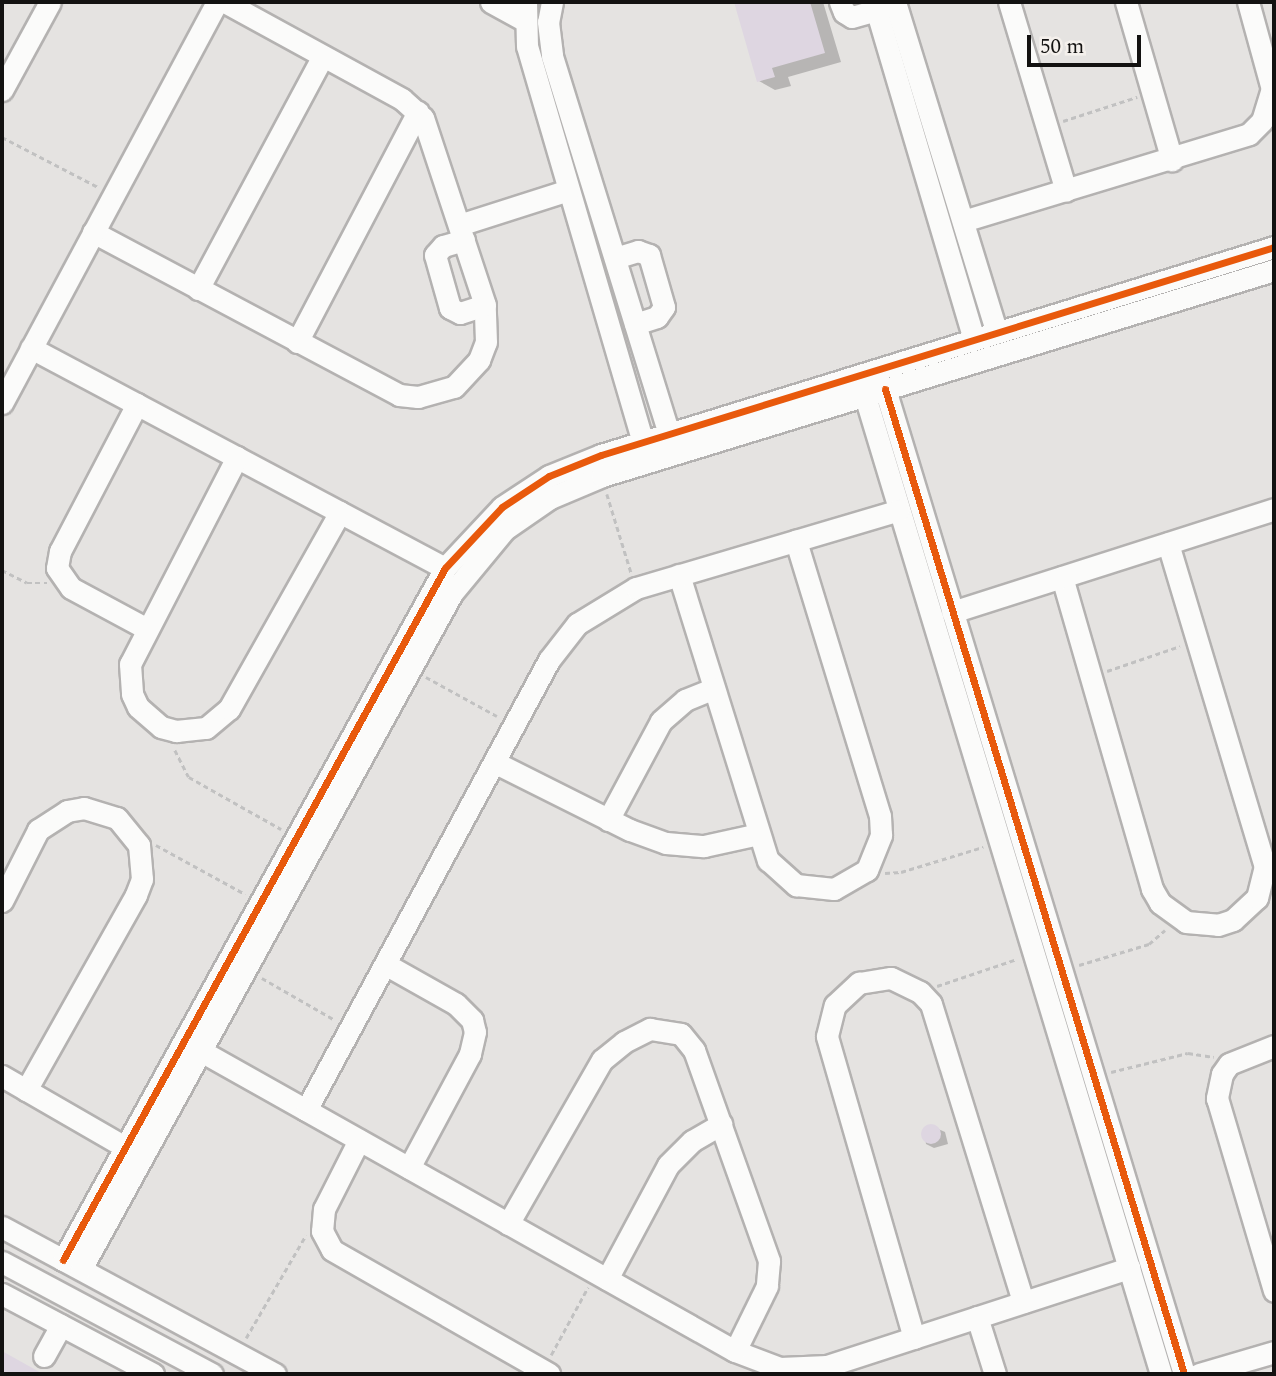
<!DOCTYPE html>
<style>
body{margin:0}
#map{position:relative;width:1276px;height:1376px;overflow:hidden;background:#e5e3e1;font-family:Spectral,serif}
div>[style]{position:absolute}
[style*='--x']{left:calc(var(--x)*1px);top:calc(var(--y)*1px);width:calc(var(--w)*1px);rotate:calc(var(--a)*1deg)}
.shadow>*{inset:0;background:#0003}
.building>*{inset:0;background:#ded6e1}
.round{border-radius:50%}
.path>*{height:2.5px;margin-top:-1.25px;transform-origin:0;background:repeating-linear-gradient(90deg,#c1c1c1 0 5px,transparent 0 8.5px)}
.roads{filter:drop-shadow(2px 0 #b4b2b1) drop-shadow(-2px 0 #b4b2b1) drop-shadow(0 2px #b4b2b1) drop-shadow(0 -2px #b4b2b1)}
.minor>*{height:21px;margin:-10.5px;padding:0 10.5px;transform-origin:10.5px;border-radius:10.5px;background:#fbfbfa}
.cycleway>*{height:7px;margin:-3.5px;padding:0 3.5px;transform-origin:3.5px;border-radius:3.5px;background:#e8590c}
span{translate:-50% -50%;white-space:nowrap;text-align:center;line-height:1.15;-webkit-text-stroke:5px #f4f0ec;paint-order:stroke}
.frame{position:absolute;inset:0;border:4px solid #131211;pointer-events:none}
.scale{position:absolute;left:1027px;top:35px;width:114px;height:32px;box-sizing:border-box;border:4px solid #131211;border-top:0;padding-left:9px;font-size:21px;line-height:24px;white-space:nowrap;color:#131211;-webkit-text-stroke:5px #f4f0ec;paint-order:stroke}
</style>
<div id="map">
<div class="shadow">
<div style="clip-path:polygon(747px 2px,823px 2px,841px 62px,788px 77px,791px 86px,775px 90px,759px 81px,737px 5px)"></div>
<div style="clip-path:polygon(936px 1128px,945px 1132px,948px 1144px,934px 1148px,926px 1144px,924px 1129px)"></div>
</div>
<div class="building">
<div style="clip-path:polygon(734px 2px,810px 2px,825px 53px,772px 68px,775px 77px,757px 82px)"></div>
<div class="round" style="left:921px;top:1124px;width:20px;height:20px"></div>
<div style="clip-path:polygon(2px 1351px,43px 1374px,2px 1374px)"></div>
</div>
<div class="path">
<div style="--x:1063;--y:121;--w:78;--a:-18"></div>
<div style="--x:2;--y:137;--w:108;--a:27.5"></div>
<div style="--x:607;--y:494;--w:82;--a:72.9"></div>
<div style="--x:2;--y:570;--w:28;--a:27"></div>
<div style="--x:27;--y:583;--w:20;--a:0"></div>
<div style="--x:1107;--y:671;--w:77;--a:-18.9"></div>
<div style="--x:426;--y:677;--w:81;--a:28.8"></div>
<div style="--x:175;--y:750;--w:30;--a:63"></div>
<div style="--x:189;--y:777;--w:106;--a:29.5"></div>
<div style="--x:156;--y:845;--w:102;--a:28.8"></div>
<div style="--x:885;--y:873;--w:16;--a:-4"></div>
<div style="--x:901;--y:872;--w:86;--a:-17"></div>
<div style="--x:1079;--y:965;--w:73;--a:-16.7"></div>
<div style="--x:1149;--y:944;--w:21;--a:-41"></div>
<div style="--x:262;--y:978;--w:84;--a:29.9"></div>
<div style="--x:937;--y:986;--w:84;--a:-18.6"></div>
<div style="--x:1111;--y:1072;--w:79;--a:-13.9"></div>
<div style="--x:1188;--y:1053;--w:26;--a:9"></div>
<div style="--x:246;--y:1338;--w:119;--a:-59.8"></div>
<div style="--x:551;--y:1355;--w:77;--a:-61.4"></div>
</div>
<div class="roads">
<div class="minor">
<div style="--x:491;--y:2;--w:37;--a:29"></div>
<div style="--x:526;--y:2;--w:44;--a:88.7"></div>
<div style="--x:527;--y:46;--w:413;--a:73.7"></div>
<div style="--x:552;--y:2;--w:20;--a:101"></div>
<div style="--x:548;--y:22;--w:34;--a:83"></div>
<div style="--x:552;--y:56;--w:396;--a:72.8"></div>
<div style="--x:840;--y:2;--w:11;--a:68"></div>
<div style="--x:844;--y:12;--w:9;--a:32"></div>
<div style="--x:852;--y:17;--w:25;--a:-16"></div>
<div style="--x:874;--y:2;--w:352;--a:73.5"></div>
<div style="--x:895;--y:2;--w:346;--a:72.9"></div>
<div style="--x:1009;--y:2;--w:197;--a:73.2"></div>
<div style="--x:1126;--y:2;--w:165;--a:73.8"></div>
<div style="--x:2;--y:90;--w:100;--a:-61.4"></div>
<div style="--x:963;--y:221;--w:299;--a:-16.9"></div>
<div style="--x:1249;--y:134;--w:18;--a:-45"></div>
<div style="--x:1262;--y:121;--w:34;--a:-73"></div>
<div style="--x:1272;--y:89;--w:90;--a:-105.4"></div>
<div style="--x:459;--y:225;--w:115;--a:-17.7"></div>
<div style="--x:93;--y:232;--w:347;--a:28"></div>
<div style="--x:399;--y:395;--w:19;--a:6"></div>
<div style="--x:418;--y:397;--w:37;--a:-16"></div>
<div style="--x:454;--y:387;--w:37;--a:-47"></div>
<div style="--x:479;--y:360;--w:19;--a:-69"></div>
<div style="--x:486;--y:342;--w:37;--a:-92"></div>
<div style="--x:485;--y:305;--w:197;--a:-108.3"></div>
<div style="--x:423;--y:118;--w:28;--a:-138"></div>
<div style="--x:402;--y:99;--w:202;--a:-151.3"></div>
<div style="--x:464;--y:240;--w:22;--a:164"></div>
<div style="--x:443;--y:246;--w:12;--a:132"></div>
<div style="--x:435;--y:255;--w:55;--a:74.2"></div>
<div style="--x:450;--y:308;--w:11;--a:27"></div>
<div style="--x:460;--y:313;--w:26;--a:-18"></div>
<div style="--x:615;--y:258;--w:24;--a:-17"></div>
<div style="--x:638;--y:251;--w:12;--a:20"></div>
<div style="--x:649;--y:255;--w:54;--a:73.9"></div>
<div style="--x:664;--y:307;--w:12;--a:125"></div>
<div style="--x:657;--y:317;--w:23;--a:162"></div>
<div style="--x:198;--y:289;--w:264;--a:-61.8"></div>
<div style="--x:297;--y:342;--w:260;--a:-62.3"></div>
<div style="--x:31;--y:348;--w:469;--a:28"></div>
<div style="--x:885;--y:389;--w:1029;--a:73.11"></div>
<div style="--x:865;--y:396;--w:1022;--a:73.16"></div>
<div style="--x:2;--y:403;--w:455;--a:-61.8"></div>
<div style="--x:137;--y:404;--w:166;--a:117.6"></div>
<div style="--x:60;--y:551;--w:17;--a:100"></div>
<div style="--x:57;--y:568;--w:24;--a:55"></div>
<div style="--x:71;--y:588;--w:86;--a:28.3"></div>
<div style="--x:237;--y:457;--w:233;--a:117.3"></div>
<div style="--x:130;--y:664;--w:30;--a:86"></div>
<div style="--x:132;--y:694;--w:14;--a:65"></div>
<div style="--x:138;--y:707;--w:30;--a:41"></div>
<div style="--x:161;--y:727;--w:16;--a:15"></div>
<div style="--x:176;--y:731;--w:30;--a:-6"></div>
<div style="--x:206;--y:728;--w:30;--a:-40"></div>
<div style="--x:229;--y:709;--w:226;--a:-60.6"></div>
<div style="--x:679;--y:575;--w:299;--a:72.7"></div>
<div style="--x:768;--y:860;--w:38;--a:42"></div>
<div style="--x:796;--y:885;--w:38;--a:6"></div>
<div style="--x:834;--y:889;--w:38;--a:-30"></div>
<div style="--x:867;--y:870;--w:38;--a:-68"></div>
<div style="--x:881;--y:835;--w:19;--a:-93"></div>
<div style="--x:880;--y:816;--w:288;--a:-107"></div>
<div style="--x:1062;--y:577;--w:325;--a:73.9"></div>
<div style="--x:1152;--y:889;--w:16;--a:60"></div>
<div style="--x:1160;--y:903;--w:32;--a:36"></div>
<div style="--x:1186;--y:922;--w:32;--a:5"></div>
<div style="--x:1218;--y:925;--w:16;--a:-18"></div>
<div style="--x:1233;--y:920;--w:33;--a:-43"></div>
<div style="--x:1257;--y:898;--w:32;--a:-76"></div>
<div style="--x:1265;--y:867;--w:338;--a:-106.7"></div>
<div style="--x:952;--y:612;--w:338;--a:-17.7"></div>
<div style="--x:494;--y:762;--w:152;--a:26.6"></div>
<div style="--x:630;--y:830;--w:38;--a:20"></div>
<div style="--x:666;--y:843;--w:38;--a:5"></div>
<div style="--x:704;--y:846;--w:56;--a:-12.3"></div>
<div style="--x:608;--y:820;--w:112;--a:-61.8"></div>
<div style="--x:661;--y:721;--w:32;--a:-41"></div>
<div style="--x:685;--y:700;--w:31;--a:-22"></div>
<div style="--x:2;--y:901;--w:80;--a:-63.1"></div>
<div style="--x:38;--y:830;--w:35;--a:-33"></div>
<div style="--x:67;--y:811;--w:17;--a:-10"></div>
<div style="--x:84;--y:808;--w:34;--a:17"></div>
<div style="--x:117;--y:818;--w:35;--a:51"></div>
<div style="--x:139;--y:845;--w:34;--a:85"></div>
<div style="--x:142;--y:879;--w:17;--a:111"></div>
<div style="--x:136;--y:895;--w:224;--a:119.4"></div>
<div style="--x:385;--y:964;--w:81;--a:29.4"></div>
<div style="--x:456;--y:1004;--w:23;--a:45"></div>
<div style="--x:472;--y:1020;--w:12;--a:76"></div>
<div style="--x:475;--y:1032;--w:23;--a:103"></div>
<div style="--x:470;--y:1054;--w:129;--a:118.2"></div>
<div style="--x:1274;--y:1046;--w:48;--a:158.2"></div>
<div style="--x:1229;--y:1064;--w:12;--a:125"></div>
<div style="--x:1222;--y:1074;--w:25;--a:102"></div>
<div style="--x:1217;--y:1098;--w:201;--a:73.5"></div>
<div style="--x:201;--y:1051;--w:612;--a:29.33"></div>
<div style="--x:735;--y:1351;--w:48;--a:20.7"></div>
<div style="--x:780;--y:1368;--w:47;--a:-2.4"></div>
<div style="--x:827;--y:1366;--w:318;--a:-18"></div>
<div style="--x:2;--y:1076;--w:142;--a:30"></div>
<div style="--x:306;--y:1110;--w:511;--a:-61.63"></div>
<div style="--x:549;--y:660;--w:46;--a:-52.1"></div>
<div style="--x:577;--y:624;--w:69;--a:-31.4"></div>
<div style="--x:636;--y:588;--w:274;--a:-16.5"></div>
<div style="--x:359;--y:1140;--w:77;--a:116.9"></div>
<div style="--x:324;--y:1209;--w:22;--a:95"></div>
<div style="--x:322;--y:1231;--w:21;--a:62"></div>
<div style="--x:332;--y:1250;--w:250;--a:29.7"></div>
<div style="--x:508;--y:1224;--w:189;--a:-60.2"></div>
<div style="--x:602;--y:1060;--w:28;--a:-39"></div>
<div style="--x:624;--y:1042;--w:29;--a:-27"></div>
<div style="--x:650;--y:1029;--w:31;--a:9"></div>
<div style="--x:681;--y:1034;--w:21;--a:51"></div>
<div style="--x:694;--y:1050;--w:224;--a:70.4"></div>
<div style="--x:769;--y:1261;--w:25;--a:95"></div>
<div style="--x:767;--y:1286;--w:72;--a:116.2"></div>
<div style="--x:2;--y:1227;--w:310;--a:28.3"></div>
<div style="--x:63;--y:1260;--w:790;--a:-61.1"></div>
<div style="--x:445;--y:568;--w:83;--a:-46.9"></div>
<div style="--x:502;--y:507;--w:56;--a:-33.4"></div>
<div style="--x:549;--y:476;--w:56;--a:-22"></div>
<div style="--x:601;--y:455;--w:704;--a:-17.17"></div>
<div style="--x:2;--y:1262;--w:238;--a:28.1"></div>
<div style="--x:81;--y:1269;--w:771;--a:-61.24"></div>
<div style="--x:452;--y:593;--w:83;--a:-50.4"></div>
<div style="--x:505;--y:529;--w:55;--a:-34.6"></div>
<div style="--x:550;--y:498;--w:56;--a:-22.9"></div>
<div style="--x:602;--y:476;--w:703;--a:-17.04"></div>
<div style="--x:607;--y:1279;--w:129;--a:-61.8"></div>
<div style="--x:668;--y:1165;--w:34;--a:-45"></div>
<div style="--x:692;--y:1141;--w:34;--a:-30"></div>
<div style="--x:2;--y:1294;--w:171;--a:27.9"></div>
<div style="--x:977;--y:1317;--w:60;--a:72.5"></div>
<div style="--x:914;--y:1338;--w:314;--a:-106.1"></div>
<div style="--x:827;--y:1036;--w:32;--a:-76"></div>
<div style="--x:835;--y:1005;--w:33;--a:-43"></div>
<div style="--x:859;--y:983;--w:32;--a:-9"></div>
<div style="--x:891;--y:978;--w:32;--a:26"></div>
<div style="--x:920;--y:992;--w:16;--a:47"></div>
<div style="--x:931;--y:1004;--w:312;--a:72.8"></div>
<div style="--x:44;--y:1356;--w:35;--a:-61"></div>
<div style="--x:1199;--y:1374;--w:78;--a:-16.3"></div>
</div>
</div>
<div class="cycleway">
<div style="--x:885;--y:389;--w:1029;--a:73.11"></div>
<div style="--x:63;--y:1260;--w:790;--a:-61.1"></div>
<div style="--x:445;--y:568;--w:83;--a:-46.9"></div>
<div style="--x:502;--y:507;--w:56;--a:-33.4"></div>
<div style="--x:549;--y:476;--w:56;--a:-22"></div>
<div style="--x:601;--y:455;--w:704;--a:-17.17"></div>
</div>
<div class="frame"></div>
<div class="scale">50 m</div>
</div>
